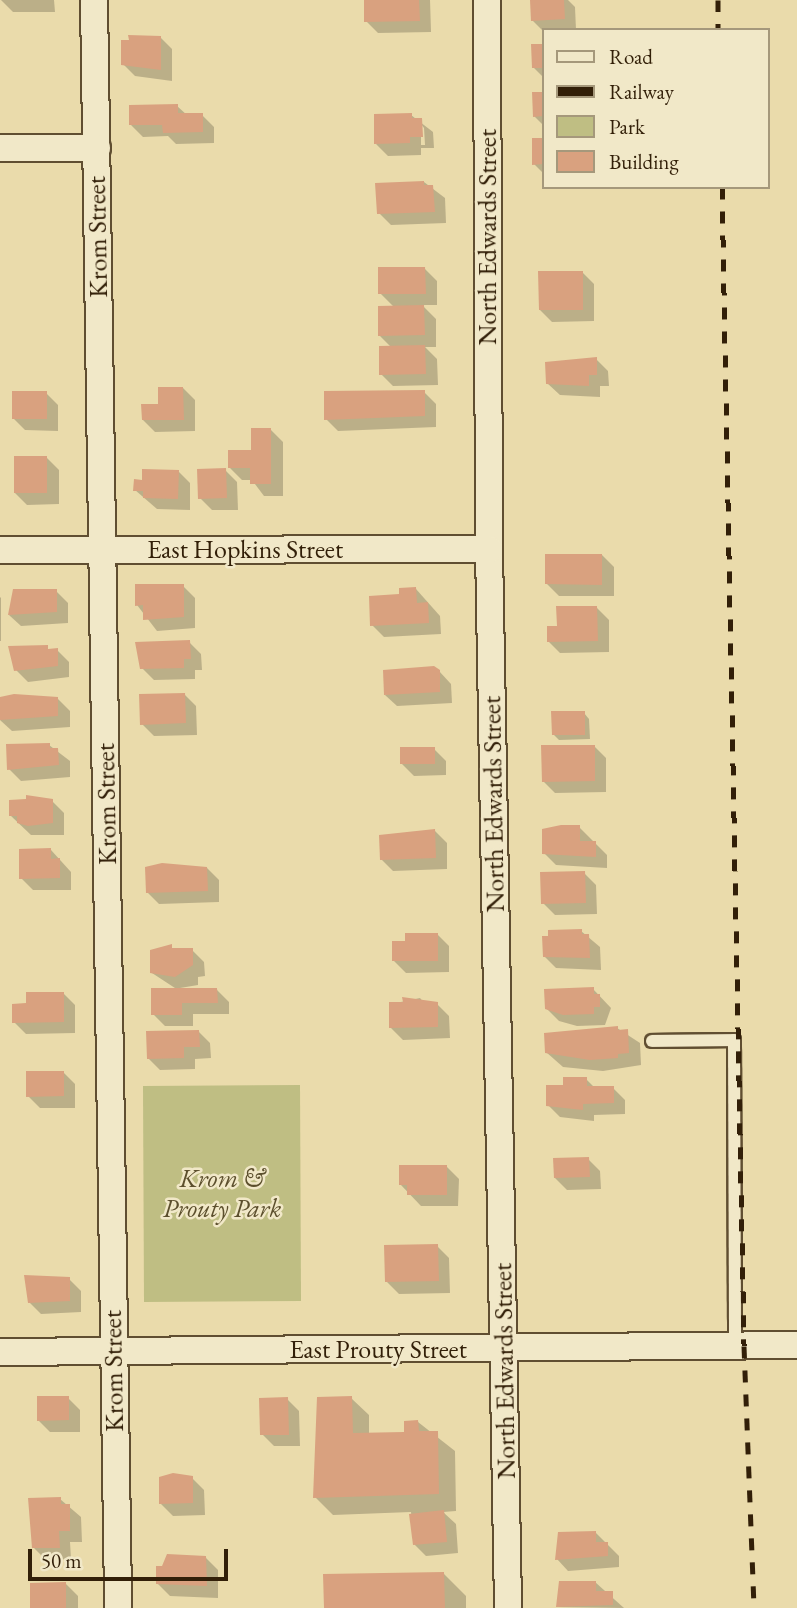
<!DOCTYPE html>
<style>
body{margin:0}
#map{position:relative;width:797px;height:1608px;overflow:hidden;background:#eadbab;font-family:"EB Garamond",serif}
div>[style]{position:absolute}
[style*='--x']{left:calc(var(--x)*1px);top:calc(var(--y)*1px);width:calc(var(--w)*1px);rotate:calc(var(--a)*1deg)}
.green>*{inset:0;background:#bfbe83}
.shadow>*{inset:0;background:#0003}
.building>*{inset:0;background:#d9a17f}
.roads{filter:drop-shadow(2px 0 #604e31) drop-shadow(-2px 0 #604e31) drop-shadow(0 2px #604e31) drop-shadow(0 -2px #604e31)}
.service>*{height:12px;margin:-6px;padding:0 6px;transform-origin:6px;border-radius:6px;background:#f1e8c8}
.minor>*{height:26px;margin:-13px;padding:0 13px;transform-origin:13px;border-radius:13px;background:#f1e8c8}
.rail>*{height:5px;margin-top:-2.5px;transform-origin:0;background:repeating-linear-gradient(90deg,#321f08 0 12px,transparent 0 24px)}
span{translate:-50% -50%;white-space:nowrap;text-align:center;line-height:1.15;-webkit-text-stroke:5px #f1e8c8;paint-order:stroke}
.street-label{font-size:26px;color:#321f08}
.park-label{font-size:26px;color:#5c4f2d;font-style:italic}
.legend{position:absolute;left:542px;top:28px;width:228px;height:161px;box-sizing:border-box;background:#f1e8c8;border:2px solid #a5987b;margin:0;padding:9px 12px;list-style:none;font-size:21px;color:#321f08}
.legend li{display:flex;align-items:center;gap:14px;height:35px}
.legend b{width:35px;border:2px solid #a5987b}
.scale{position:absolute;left:28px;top:1549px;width:200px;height:32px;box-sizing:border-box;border:4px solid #321f08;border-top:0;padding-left:9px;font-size:21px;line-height:24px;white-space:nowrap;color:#321f08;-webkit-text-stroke:5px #f1e8c8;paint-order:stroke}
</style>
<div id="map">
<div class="green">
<div style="clip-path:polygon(300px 1085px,301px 1301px,144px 1302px,143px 1086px)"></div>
</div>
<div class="shadow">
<div style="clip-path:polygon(1px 0,54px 0,55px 12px,13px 12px)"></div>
<div style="clip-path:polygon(366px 0,430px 0,431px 32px,378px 33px,366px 21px)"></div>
<div style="clip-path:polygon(531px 0,568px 0,575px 7px,576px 30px,543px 31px,532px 20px)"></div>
<div style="clip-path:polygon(160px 37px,172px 49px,172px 81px,135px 76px,123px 64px)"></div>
<div style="clip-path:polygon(543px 45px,543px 77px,534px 68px,533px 46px)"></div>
<div style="clip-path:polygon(543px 93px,543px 125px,534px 116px,534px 94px)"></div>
<div style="clip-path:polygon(177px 106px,187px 115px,202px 115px,214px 127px,214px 143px,176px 144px,168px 136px,143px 137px,131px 125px)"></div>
<div style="clip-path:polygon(evenodd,411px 115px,433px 132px,434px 148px,421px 148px,421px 155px,388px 156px,376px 144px,411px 115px,421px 124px,424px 128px,425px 145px,421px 145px,421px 124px)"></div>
<div style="clip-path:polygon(534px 140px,543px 140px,543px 173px,534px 164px)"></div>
<div style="clip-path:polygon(424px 182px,445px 198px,446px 223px,391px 225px,379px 213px)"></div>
<div style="clip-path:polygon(425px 269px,437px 281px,437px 305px,422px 305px,436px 319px,436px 347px,425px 347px,437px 359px,438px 385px,393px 386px,381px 374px,392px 348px,380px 336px,394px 307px,380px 293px)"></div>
<div style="clip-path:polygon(582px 272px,594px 284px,594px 321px,552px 322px,540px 310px)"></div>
<div style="clip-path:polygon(596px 359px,608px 371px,609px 386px,600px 386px,600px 397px,560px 395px,547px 383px)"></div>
<div style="clip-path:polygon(183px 388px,195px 400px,195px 431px,155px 432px,143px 420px)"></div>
<div style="clip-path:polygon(424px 392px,436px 404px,436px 427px,338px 431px,326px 419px)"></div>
<div style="clip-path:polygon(46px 393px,58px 405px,58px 431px,25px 430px,13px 418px)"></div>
<div style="clip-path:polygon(271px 430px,283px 442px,283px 496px,264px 496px,252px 480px,242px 480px,230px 468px,253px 452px)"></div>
<div style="clip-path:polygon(47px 458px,59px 470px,59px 504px,27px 505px,15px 493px)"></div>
<div style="clip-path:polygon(225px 470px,237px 482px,238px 510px,212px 510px,200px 498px)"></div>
<div style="clip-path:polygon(178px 471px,190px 483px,190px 510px,157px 509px,135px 490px,144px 481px)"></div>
<div style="clip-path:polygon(602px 555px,614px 567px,614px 596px,559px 596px,547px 584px)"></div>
<div style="clip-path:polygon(183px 586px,195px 598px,195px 628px,157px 631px,137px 605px)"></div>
<div style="clip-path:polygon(416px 589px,440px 616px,441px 634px,384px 637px,372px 625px,401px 596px)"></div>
<div style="clip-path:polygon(56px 591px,68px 603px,68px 623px,21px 626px,9px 615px)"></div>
<div style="clip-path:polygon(0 597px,1px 598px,1px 641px,0 641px)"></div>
<div style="clip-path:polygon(597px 608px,609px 620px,609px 652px,560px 653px,548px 641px,558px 627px)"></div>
<div style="clip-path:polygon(189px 642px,201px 654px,202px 670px,195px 670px,195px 679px,154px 680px,142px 668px)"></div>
<div style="clip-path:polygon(57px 650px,69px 662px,69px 677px,28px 682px,16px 670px)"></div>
<div style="clip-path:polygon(439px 671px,451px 684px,452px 703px,397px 706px,385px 695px)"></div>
<div style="clip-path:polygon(184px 694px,196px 706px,197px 735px,154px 736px,142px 724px)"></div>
<div style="clip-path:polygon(0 698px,58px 699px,70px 711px,70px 727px,12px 731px,0 720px)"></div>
<div style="clip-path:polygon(584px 713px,589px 719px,590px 739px,559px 740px,553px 734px)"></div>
<div style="clip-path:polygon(49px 745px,70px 761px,70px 777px,21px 781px,9px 769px)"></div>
<div style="clip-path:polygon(594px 746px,606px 758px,606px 792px,555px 793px,543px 781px)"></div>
<div style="clip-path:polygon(434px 749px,446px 761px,446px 775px,414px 776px,402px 764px)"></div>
<div style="clip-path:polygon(52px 801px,64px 813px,64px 835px,31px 835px,10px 815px)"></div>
<div style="clip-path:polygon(579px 827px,607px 855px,607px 868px,556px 865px,544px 853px)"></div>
<div style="clip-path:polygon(435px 831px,447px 843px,447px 869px,393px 871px,381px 859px)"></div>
<div style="clip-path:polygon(51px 850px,71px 872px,71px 890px,33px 890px,21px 878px)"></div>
<div style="clip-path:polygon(207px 868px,219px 880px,219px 902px,159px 904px,147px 892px)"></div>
<div style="clip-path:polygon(584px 873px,596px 885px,597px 914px,555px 915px,543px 903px)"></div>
<div style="clip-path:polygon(581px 931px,600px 947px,601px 970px,556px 968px,544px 956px)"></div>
<div style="clip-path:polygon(437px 934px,449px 946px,449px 972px,406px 973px,394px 961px)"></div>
<div style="clip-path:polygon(163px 947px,192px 950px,204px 962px,205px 976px,198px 977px,198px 985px,180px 988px,217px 990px,229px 1002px,229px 1014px,193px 1014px,193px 1026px,165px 1026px,153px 1014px,178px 990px,152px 973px)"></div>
<div style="clip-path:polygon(593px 989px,611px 1008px,605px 1025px,577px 1026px,559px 1021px,547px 1009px)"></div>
<div style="clip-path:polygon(63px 993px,75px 1005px,75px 1033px,26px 1034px,14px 1022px,28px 1005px)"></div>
<div style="clip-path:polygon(420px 998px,425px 1004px,437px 1004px,449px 1016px,450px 1038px,403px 1040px,391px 1028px,391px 1004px)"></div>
<div style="clip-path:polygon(617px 1028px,640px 1043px,641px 1065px,603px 1071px,563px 1067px,546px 1052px)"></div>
<div style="clip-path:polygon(198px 1031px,210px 1043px,211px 1058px,195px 1059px,195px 1069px,160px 1070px,148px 1058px)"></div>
<div style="clip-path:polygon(63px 1072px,75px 1084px,75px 1108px,40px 1108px,28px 1096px)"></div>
<div style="clip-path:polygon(586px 1079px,595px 1088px,613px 1088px,625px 1100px,625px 1114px,594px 1115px,594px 1121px,560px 1117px,548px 1105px,565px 1087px)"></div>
<div style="clip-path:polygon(588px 1159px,600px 1171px,601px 1189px,567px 1190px,555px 1178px)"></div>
<div style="clip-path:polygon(447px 1167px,459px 1179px,458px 1206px,421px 1206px,400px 1184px)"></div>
<div style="clip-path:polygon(437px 1246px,449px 1258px,450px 1293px,399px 1294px,387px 1282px)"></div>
<div style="clip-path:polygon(69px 1279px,81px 1291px,81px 1312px,41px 1314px,29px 1302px)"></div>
<div style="clip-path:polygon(68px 1398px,80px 1410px,80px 1432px,50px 1432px,38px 1420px)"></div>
<div style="clip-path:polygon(351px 1398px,369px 1415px,369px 1435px,406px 1434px,418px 1422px,455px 1451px,456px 1511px,443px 1512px,456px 1524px,458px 1553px,426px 1556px,414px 1544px,411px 1512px,333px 1515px,315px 1497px)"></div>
<div style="clip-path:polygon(287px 1399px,299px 1411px,300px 1446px,274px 1446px,262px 1434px)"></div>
<div style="clip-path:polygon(192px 1478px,204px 1490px,205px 1515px,173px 1516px,161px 1504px)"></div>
<div style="clip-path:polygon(60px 1499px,81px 1517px,82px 1542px,70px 1542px,71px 1559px,46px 1560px,34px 1548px)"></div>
<div style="clip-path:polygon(595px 1532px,619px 1556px,619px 1567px,568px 1571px,557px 1559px)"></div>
<div style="clip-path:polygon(206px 1558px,218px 1570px,218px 1598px,170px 1596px,158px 1584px,163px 1568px)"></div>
<div style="clip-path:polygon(444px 1574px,466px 1596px,466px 1608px,325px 1608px)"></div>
<div style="clip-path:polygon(595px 1582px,624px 1608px,558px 1607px)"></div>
<div style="clip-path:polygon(66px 1584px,78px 1596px,78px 1608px,32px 1608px)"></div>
</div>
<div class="building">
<div style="clip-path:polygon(364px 0,419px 0,420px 21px,364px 22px)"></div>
<div style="clip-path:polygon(530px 0,564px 0,565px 19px,531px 21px)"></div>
<div style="clip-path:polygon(128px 35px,161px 36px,161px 70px,121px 65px,121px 40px,129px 40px)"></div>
<div style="clip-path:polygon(531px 44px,543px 44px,543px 68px,532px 68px)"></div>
<div style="clip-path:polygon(532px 92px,543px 92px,543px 116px,533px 117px)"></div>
<div style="clip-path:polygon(178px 104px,178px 113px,203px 113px,203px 132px,163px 133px,162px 125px,129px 125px,129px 105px)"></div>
<div style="clip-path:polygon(412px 113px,412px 118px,422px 118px,423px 137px,410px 137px,410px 143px,374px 144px,374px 114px)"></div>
<div style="clip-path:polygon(532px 138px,543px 138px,543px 164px,532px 165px)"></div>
<div style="clip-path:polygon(424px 181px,424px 185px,433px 185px,435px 212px,377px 214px,375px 183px)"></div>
<div style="clip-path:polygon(378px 267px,425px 267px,426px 294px,378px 294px)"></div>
<div style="clip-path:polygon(538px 271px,583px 271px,583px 310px,539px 310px)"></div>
<div style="clip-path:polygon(424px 305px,425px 335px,378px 336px,378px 306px)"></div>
<div style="clip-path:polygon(425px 345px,426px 374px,379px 375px,379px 346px)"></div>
<div style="clip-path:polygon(597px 357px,597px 375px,589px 375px,589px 386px,546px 384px,545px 362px)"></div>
<div style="clip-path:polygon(158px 387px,183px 387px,184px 420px,142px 420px,141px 404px,158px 404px)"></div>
<div style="clip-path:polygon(425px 390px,425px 416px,324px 420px,324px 391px)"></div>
<div style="clip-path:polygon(12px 391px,47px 391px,47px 419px,12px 419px)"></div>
<div style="clip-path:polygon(251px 428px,271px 428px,271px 484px,250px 484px,250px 468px,228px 468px,228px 450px,251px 450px)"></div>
<div style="clip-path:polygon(14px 456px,47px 456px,47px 493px,14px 493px)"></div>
<div style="clip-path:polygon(226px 468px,227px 498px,198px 499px,197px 469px)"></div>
<div style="clip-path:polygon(142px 469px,179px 470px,178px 499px,143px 498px,143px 491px,133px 491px,134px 479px,142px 480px)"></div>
<div style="clip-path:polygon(545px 554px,602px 554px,602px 585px,545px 584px)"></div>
<div style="clip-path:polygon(135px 584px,184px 584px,184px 617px,143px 620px,143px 605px,135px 606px)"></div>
<div style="clip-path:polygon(416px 587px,417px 603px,428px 602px,429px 623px,370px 626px,369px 596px,399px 594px,399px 588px)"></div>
<div style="clip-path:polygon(13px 589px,57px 589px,57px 612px,8px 615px)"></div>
<div style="clip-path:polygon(556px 606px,597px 606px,598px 641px,547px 642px,547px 626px,557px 626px)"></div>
<div style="clip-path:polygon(190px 640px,191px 659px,184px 659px,184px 668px,140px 669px,135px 642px)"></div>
<div style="clip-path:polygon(48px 645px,48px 649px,58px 648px,58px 666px,14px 671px,8px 646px)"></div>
<div style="clip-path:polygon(434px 666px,440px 670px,440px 692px,384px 695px,383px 670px)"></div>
<div style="clip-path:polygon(185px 693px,186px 723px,140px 725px,139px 694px)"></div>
<div style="clip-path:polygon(14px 694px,58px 697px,58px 716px,0 720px,0 697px)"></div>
<div style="clip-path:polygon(551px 711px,585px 711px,585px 735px,552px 735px)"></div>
<div style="clip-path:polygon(50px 743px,50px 748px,58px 748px,59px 765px,7px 770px,6px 744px)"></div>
<div style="clip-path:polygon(541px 745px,595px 745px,595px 781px,542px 782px)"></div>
<div style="clip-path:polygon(400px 747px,435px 747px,435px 764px,400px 764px)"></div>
<div style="clip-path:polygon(26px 795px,53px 799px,53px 823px,28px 826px,17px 823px,17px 816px,9px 816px,9px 800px,26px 799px)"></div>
<div style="clip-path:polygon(561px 825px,580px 825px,580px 841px,596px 841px,596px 857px,542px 854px,542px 829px)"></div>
<div style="clip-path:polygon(435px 829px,436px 858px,380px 860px,379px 835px)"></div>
<div style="clip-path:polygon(51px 848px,51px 859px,60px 858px,60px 878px,19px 879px,19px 849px)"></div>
<div style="clip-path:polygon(162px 863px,207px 867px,208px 891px,146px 893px,145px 867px)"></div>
<div style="clip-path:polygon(585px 871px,586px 903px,541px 904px,540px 872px)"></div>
<div style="clip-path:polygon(582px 929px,582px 934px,589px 934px,590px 958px,543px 957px,542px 936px,548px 936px,548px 930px)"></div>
<div style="clip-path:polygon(405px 933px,438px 933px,438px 961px,392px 961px,392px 941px,405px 941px)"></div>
<div style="clip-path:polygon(172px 944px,172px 948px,193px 948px,193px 965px,175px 977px,150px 973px,150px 950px)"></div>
<div style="clip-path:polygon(594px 987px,594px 994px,600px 994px,600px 1007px,594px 1007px,594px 1014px,563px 1015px,545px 1009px,544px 989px)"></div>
<div style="clip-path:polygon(151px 988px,217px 988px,218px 1003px,182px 1003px,182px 1015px,151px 1015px)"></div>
<div style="clip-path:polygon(26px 992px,64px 992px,64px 1022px,12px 1023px,12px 1004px,26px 1003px)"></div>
<div style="clip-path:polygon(402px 997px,438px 1002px,438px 1027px,389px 1028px,389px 1002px,403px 1002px)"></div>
<div style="clip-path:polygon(618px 1026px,618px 1030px,628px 1029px,629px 1053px,618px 1054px,618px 1058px,590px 1060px,545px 1053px,544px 1033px)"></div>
<div style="clip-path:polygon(199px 1030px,200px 1047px,184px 1047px,184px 1058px,147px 1059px,146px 1031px)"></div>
<div style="clip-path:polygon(26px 1071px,64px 1071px,64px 1096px,26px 1097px)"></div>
<div style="clip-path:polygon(563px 1077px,587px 1077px,587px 1086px,614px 1086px,614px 1103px,583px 1104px,583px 1110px,546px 1106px,546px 1085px,563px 1085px)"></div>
<div style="clip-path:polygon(589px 1157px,590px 1177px,554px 1178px,553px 1158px)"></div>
<div style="clip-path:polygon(399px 1165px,447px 1165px,447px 1195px,407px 1195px,407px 1185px,399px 1185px)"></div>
<div style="clip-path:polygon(438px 1244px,439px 1281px,385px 1282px,384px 1245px)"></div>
<div style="clip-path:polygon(24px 1275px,70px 1277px,70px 1301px,28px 1303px)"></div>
<div style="clip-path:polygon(37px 1396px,69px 1396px,69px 1420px,37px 1421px)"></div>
<div style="clip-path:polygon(352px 1396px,353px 1433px,404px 1432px,404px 1421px,418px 1420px,419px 1431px,438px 1431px,439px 1494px,313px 1498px,317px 1397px)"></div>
<div style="clip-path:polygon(288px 1397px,289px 1435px,260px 1435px,259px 1398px)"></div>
<div style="clip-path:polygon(173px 1473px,193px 1476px,193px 1503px,159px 1504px,159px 1477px)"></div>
<div style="clip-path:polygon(61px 1497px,61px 1504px,70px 1504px,70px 1531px,59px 1531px,60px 1548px,32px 1548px,28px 1498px)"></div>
<div style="clip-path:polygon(444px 1510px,447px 1542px,413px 1545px,409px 1514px)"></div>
<div style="clip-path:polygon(596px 1531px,596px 1542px,608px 1542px,608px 1556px,555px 1560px,558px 1532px)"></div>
<div style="clip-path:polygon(167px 1554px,206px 1556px,207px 1586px,156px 1584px,156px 1566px,162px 1566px)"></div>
<div style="clip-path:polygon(444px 1572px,445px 1608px,324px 1608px,323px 1574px)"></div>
<div style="clip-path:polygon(559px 1581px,596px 1581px,596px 1591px,613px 1591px,613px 1605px,556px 1607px)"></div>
<div style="clip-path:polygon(66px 1582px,66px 1608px,30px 1608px,30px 1583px)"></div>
</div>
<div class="roads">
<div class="service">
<div style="--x:652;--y:1041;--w:82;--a:-0.7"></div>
<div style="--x:734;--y:1040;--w:306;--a:89.8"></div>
</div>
<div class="minor">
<div style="--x:94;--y:0;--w:1608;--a:89.14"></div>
<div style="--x:487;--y:0;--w:549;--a:89.79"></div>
<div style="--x:489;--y:549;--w:1059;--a:88.97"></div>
<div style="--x:0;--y:148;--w:97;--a:0"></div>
<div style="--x:0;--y:550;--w:489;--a:-0.1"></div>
<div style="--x:0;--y:1352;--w:797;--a:-0.5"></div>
</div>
</div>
<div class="rail">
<div style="--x:718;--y:0;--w:30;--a:90"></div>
<div style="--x:722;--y:187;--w:1159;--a:88.91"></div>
<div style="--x:744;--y:1346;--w:262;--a:87.8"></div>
</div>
<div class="street-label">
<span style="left:98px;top:237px;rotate:-91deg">Krom Street</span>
<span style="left:488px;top:237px;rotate:-90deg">North Edwards Street</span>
<span style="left:245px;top:550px">East Hopkins Street</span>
<span style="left:107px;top:804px;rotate:-91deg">Krom Street</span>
<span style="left:494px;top:804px;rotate:-91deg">North Edwards Street</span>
<span style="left:378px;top:1350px">East Prouty Street</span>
<span style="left:114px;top:1371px;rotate:-91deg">Krom Street</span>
<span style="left:505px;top:1371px;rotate:-91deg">North Edwards Street</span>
</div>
<div class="park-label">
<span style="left:222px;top:1194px">Krom &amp;<br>Prouty Park</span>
</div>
<ul class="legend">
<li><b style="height:9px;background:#f1e8c8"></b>Road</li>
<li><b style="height:9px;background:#321f08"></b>Railway</li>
<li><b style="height:19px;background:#bfbe83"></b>Park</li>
<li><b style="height:19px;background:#d9a17f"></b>Building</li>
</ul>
<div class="scale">50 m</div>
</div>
